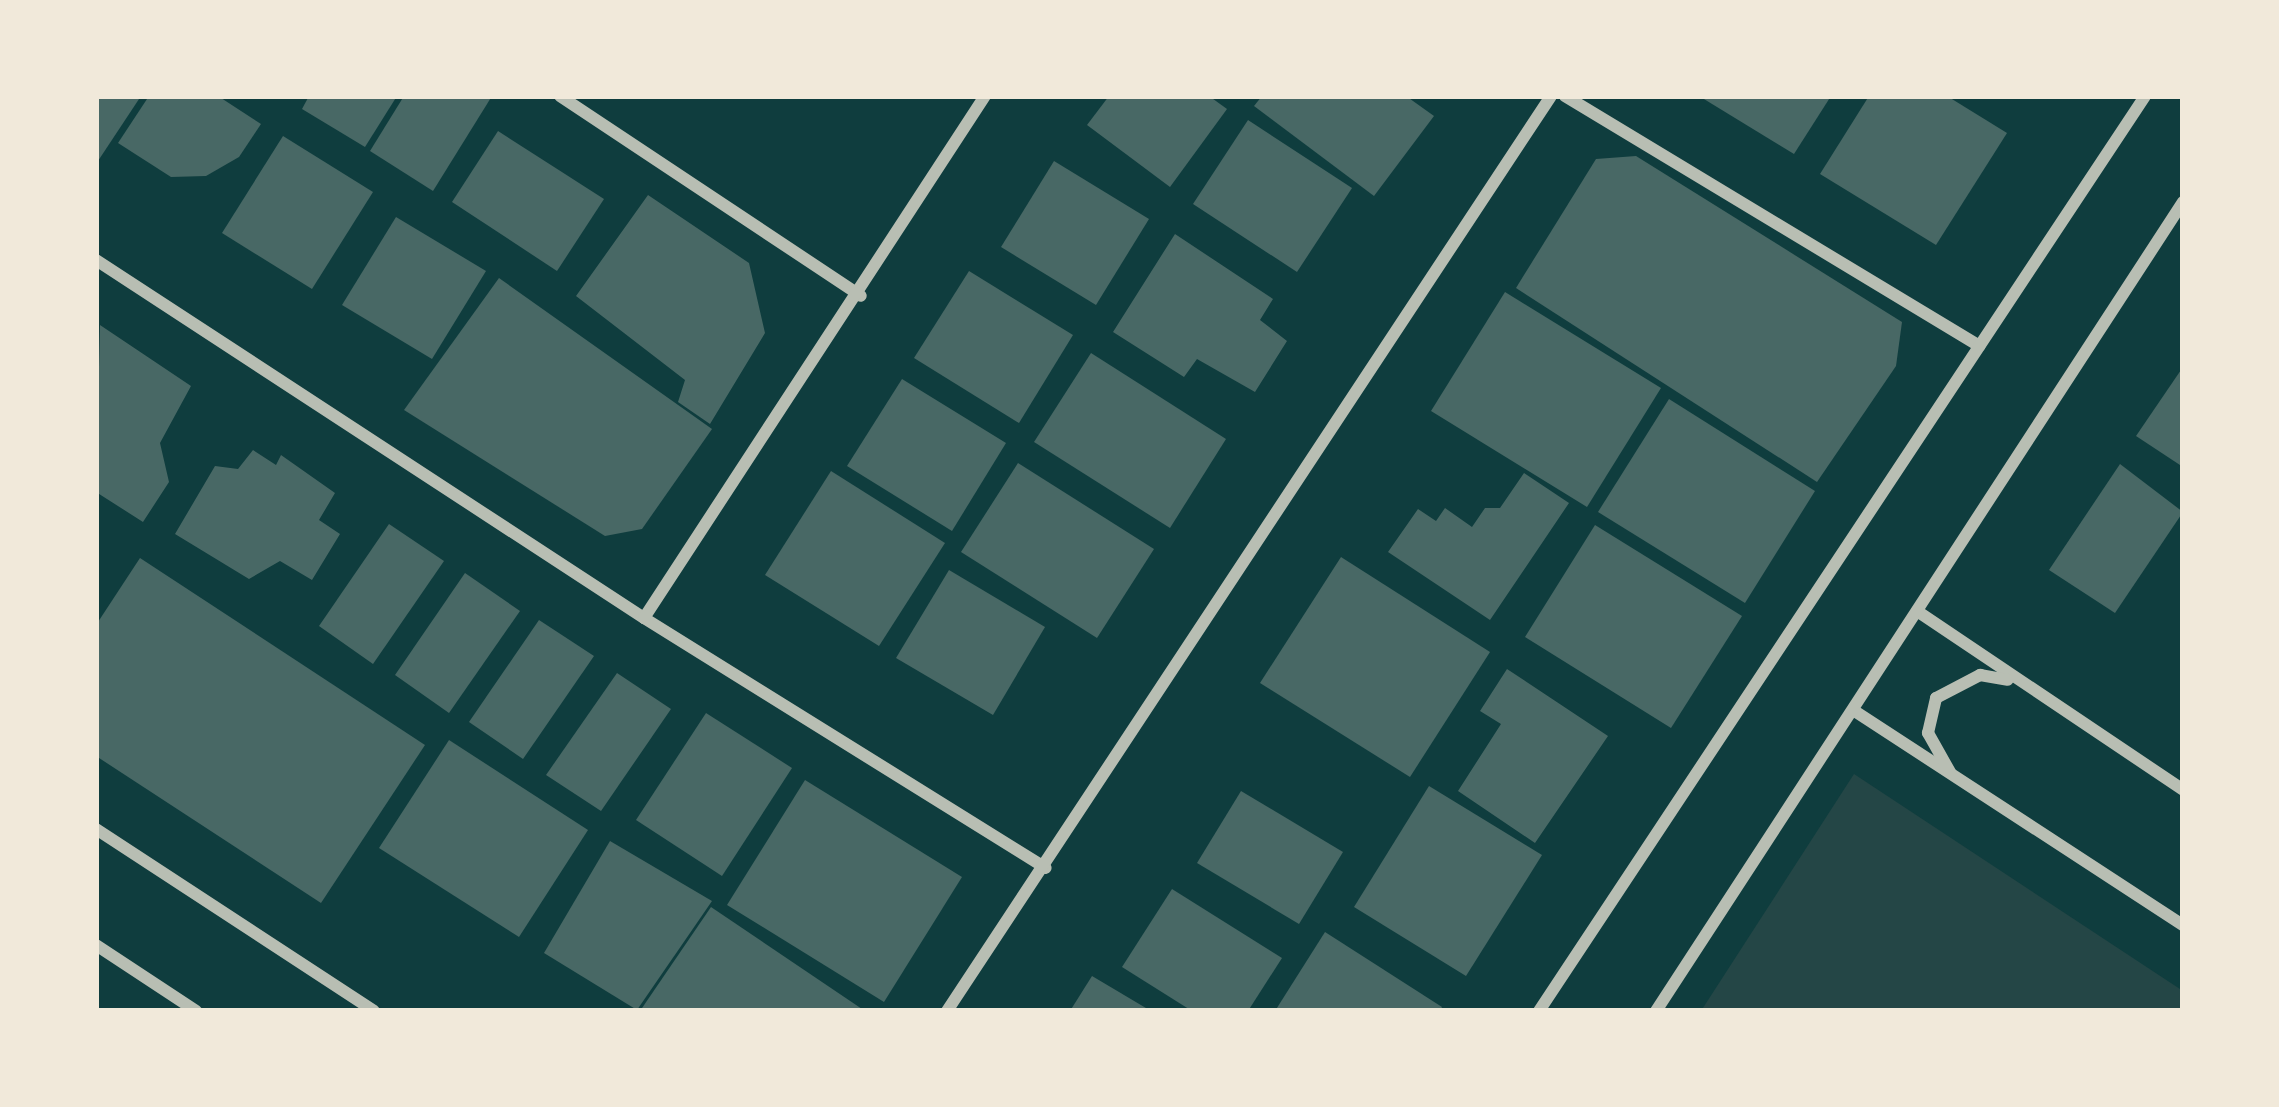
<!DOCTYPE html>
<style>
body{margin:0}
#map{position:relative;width:2279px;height:1107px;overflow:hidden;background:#0f3d3e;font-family:Lora,serif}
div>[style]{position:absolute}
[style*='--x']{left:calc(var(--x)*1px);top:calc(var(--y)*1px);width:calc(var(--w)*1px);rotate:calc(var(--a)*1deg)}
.green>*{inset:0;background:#244646}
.building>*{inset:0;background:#486865}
.minor>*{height:12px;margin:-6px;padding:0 6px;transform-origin:6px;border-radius:6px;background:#b8beb3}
span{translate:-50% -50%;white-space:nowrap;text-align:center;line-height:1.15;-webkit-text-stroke:12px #f1e9da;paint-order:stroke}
.frame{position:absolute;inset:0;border:99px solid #f1e9da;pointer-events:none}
</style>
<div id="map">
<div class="green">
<div style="clip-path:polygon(1854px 774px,2183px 991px,2183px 1011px,1701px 1011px)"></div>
</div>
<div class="building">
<div style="clip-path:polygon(96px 96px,141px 96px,96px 164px)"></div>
<div style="clip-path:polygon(149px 96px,218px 96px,261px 124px,239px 157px,206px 176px,171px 177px,118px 143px)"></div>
<div style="clip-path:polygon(309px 96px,397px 96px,365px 147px,302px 109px)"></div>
<div style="clip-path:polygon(404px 96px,492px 96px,433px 191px,370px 151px)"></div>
<div style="clip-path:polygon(1109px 96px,1209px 96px,1227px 109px,1170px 187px,1087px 125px)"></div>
<div style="clip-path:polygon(1262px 96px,1406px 96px,1434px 116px,1374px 196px,1254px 106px)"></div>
<div style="clip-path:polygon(1699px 96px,1831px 96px,1794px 154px)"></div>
<div style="clip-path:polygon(1869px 96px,1947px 96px,2007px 133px,1936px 245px,1820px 174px)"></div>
<div style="clip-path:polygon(1248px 120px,1352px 188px,1297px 272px,1193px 204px)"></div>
<div style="clip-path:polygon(498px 131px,604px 199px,557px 271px,452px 202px)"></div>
<div style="clip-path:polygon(283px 136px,373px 192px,312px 289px,222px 233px)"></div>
<div style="clip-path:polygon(1636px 156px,1902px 322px,1896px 366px,1817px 482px,1516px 288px,1596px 159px)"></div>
<div style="clip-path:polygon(1054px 161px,1149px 219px,1096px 305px,1001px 247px)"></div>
<div style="clip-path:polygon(648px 195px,749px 263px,765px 333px,710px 424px,678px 402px,685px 380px,576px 296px)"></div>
<div style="clip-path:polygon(396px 217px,486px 271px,432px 359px,342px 305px)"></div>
<div style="clip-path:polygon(1175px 234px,1273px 299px,1260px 320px,1287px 341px,1255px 392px,1197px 359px,1184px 377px,1113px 332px)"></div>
<div style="clip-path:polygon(969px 271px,1073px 335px,1019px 423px,914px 358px)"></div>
<div style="clip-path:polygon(499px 278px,712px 429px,642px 529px,605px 536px,404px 410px)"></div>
<div style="clip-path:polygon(1505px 292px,1661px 388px,1587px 507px,1431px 411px)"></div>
<div style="clip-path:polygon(100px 325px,191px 386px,160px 443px,169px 482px,143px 522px,96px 492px)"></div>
<div style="clip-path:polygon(1091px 353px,1226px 439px,1170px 528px,1034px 442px)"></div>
<div style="clip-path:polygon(2183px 367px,2183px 467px,2136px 436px)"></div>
<div style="clip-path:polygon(902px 379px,1006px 443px,952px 531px,847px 466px)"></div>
<div style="clip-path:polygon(1669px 399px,1815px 491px,1745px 603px,1598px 512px)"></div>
<div style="clip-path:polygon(253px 450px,276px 465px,281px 455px,335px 493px,319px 520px,340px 534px,312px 580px,280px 561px,249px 579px,175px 534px,215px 466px,238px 469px)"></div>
<div style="clip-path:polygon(1018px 463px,1154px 549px,1097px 638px,961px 552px)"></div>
<div style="clip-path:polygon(2120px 464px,2183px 512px,2115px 613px,2049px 570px)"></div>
<div style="clip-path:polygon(831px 471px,945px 543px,879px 646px,765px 575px)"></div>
<div style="clip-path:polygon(1524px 473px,1569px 503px,1490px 620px,1388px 552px,1418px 509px,1436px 521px,1445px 508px,1472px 527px,1485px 508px,1500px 508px)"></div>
<div style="clip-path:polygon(389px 524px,444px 561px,373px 664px,319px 626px)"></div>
<div style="clip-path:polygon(1595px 525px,1742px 616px,1671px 728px,1525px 637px)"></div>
<div style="clip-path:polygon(1341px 557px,1490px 652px,1410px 777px,1260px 683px)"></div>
<div style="clip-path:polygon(140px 558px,425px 745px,321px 903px,96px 756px,96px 625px)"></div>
<div style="clip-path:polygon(949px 570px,1045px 627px,993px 715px,896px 658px)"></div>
<div style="clip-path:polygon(465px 573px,520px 611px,449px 713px,395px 675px)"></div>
<div style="clip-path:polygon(539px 620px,594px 656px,523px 759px,469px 722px)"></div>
<div style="clip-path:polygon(1507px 669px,1608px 736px,1535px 843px,1458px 791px,1501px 724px,1480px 711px)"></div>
<div style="clip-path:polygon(617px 673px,671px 709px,601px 811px,546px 775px)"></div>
<div style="clip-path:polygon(706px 713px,792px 768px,722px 876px,636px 820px)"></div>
<div style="clip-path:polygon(449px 740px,588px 830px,519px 937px,379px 848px)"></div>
<div style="clip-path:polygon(805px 780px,962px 877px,884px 1002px,727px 905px)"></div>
<div style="clip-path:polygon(1429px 786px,1542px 855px,1466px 976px,1354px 907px)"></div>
<div style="clip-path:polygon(1241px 791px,1343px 852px,1299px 924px,1197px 863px)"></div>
<div style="clip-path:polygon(610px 841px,712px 901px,637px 1010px,544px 953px)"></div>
<div style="clip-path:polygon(1172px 889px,1282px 958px,1248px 1011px,1192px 1011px,1122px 967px)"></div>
<div style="clip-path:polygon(711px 907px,865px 1011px,640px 1011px)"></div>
<div style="clip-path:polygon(1325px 932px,1442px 1007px,1440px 1011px,1275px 1011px)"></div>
<div style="clip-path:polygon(1092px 976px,1151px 1011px,1070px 1011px)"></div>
</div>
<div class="minor">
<div style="--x:560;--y:96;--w:361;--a:33.6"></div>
<div style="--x:1565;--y:96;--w:484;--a:31.1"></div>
<div style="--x:96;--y:260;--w:655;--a:33.16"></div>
<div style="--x:644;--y:618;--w:473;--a:31.9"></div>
<div style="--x:1917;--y:611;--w:321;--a:33.9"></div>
<div style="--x:644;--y:618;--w:624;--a:-56.85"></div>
<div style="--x:1853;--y:710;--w:394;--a:33.1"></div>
<div style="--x:1950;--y:772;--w:45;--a:-119.4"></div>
<div style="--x:1928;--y:733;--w:36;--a:-77"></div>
<div style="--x:1936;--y:698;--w:50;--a:-27.6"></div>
<div style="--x:1980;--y:675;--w:28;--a:10"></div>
<div style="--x:96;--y:829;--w:332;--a:33.2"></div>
<div style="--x:96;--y:945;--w:120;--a:33.4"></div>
<div style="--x:947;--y:1011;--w:1096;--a:-56.57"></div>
<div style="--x:1539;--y:1011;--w:1097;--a:-56.48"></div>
<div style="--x:1656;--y:1011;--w:966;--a:-56.92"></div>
</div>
<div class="frame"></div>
</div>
